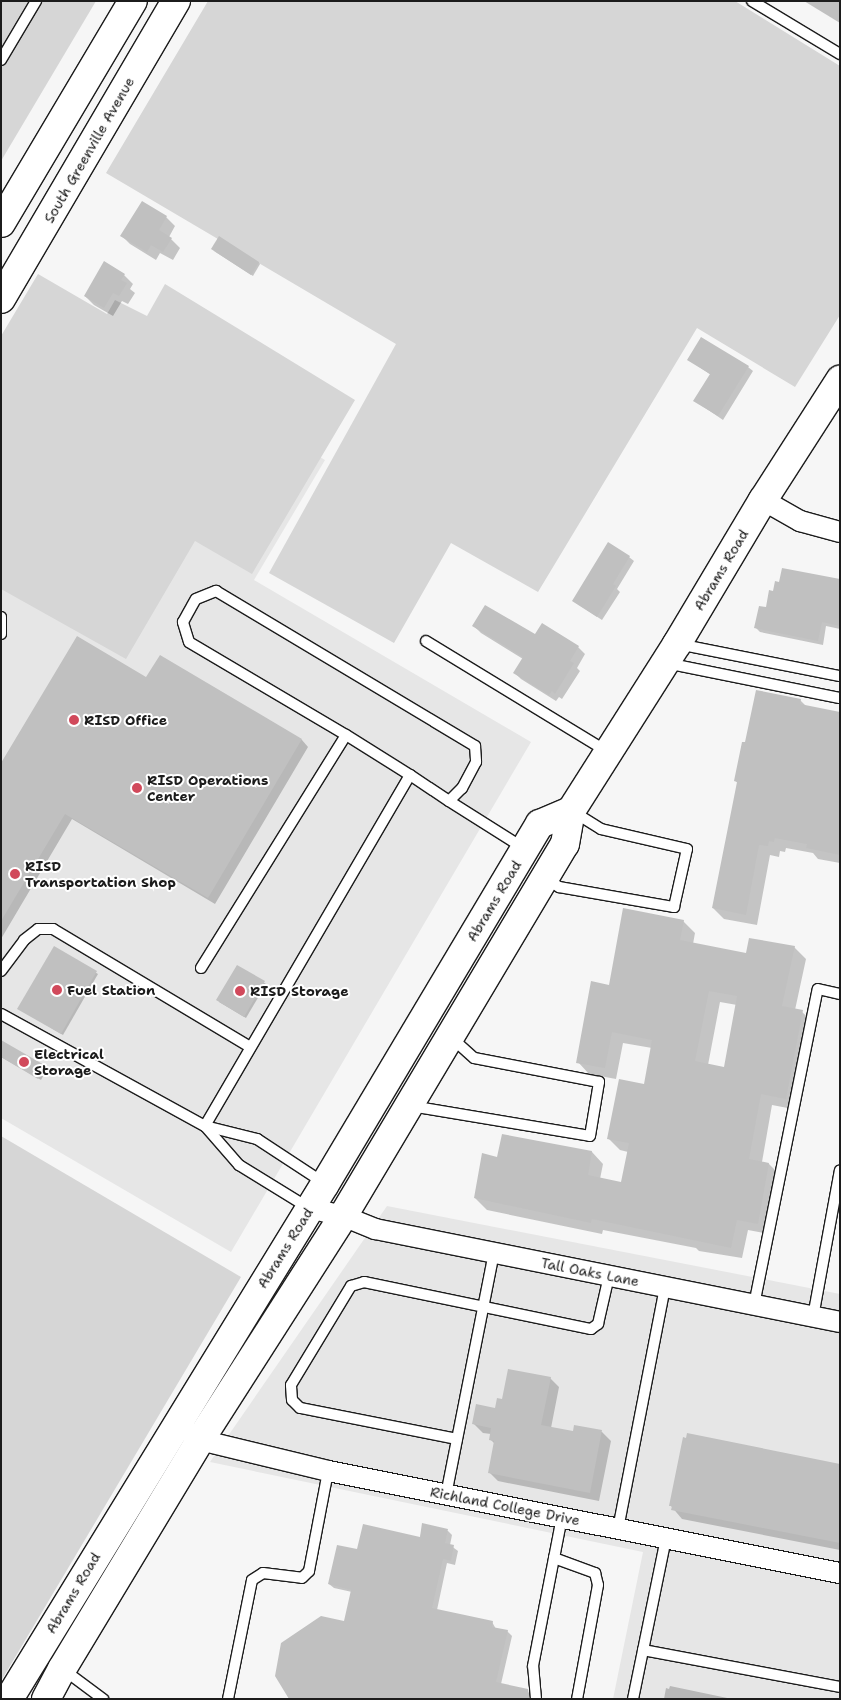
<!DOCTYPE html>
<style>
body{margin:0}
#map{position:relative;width:841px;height:1700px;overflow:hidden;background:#f6f6f6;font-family:"Shantell Sans",sans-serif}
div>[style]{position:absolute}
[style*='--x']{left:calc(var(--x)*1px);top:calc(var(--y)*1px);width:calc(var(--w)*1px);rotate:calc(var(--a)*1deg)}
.built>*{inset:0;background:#e6e6e6}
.green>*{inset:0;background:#d6d6d6}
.shadow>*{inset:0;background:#0003}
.building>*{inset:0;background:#c0c0c0}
.roads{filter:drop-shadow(1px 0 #1c1c1c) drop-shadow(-1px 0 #1c1c1c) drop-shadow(0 1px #1c1c1c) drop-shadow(0 -1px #1c1c1c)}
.service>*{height:10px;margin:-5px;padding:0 5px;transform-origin:5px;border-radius:5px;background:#fff}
.minor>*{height:20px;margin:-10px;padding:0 10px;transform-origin:10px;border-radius:10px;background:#fff}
.secondary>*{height:28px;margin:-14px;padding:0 14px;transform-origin:14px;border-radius:14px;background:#fff}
.dots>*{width:14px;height:14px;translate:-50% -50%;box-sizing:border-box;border:2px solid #fff;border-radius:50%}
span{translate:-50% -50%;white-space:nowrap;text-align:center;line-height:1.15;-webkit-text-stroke:4px #fff;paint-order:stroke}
.street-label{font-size:14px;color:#1c1c1c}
.poi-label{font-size:14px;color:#1c1c1c;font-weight:700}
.left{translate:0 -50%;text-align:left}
.frame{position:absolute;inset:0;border:2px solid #1c1c1c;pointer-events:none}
</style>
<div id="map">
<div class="built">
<div style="clip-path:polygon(39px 293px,325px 460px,254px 580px,531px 742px,231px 1252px,1px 1118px,1px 357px)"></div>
<div style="clip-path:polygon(387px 1206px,840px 1294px,840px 1699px,613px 1699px,643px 1552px,210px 1462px)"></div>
</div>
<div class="green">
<div style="clip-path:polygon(1px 1px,96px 1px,1px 161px)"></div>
<div style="clip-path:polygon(208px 1px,735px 1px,840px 66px,840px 315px,795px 387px,697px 328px,538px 592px,451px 543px,394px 643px,269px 573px,396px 344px,106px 173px)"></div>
<div style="clip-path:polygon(38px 274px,107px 314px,115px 300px,147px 316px,165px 284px,355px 400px,252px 574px,195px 541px,126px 659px,1px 589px,1px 336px)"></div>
<div style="clip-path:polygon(1px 1136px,241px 1277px,1px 1681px)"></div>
</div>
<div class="shadow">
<div style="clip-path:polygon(166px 217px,175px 226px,169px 237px,180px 248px,173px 260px,160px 253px,156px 260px,130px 244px,121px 235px)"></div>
<div style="clip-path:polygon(214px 251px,258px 262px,260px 264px,253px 276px)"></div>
<div style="clip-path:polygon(124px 275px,133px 284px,130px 289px,135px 293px,128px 304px,122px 301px,113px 316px,94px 305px,85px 296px)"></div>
<div style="clip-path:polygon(689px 360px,748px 367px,753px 371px,723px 420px,695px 401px,711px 375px)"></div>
<div style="clip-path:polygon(629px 557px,634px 561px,617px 589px,620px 592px,602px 620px,573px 601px)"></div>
<div style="clip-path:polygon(840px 581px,840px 629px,826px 626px,823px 645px,760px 632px,756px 628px,767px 609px)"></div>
<div style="clip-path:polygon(542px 625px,578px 647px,585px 654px,577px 668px,580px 671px,562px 699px,559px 697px,556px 701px,521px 679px,515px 673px,523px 659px,481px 633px,474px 626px,536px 636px)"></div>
<div style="clip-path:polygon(160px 657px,302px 740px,308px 747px,215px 904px,72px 819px,1px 939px,1px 765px,147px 679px)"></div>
<div style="clip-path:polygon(800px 700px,806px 706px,840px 713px,840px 863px,818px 859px,813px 853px,786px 848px,785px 852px,780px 851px,779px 857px,770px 855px,757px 925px,724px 919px,713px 908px,738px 784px,736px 781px,746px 744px)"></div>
<div style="clip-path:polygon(evenodd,683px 921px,695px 933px,693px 944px,747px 954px,794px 947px,806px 959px,795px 1010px,802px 1012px,814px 1023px,798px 1110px,772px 1105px,762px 1162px,769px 1164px,780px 1175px,769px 1234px,748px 1230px,742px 1258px,699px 1251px,696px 1248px,603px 1230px,602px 1234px,487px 1210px,475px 1198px,498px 1159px,503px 1135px,592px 1152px,603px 1164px,600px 1179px,622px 1183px,628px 1152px,620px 1150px,609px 1139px,645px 1085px,652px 1048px,623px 1043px,616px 1079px,589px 1074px,578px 1062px,610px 986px,683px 921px,720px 1002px,737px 1005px,725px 1068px,708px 1065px,720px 1002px)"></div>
<div style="clip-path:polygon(54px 948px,98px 974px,63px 1035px,21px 1010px)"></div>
<div style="clip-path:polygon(237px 966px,266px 984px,246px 1018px,219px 1002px)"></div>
<div style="clip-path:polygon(1px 1041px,45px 1067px,47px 1069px,41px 1080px,1px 1057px)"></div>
<div style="clip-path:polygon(550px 1378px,559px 1387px,551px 1428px,574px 1432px,575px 1426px,602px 1432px,611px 1441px,599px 1501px,498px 1481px,489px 1472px,495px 1444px,490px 1439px,491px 1434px,483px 1433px,474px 1424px,496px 1409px,503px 1400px)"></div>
<div style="clip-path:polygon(840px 1465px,840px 1550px,682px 1519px,671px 1506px)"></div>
<div style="clip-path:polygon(423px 1525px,448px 1531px,452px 1535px,450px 1545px,458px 1551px,455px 1565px,447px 1563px,437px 1610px,492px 1622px,496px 1629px,507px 1631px,512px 1636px,501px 1684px,526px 1690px,530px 1694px,529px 1699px,290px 1699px,345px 1623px,352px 1592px,334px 1588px,329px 1584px,358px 1551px,420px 1538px)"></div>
<div style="clip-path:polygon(670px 1686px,732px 1699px,664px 1699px,666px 1688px,669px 1689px)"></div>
</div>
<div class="building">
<div style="clip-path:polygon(804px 1px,840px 1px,840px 23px)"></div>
<div style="clip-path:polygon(142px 201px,167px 216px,159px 230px,172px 238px,163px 252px,151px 245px,147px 252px,120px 236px)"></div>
<div style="clip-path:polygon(219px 236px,259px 262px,251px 275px,211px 249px)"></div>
<div style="clip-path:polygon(104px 261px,125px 274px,121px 280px,127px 283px,119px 296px,113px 293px,104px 308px,84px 296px)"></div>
<div style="clip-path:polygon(701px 337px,749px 366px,718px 416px,693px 401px,710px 374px,687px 360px)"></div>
<div style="clip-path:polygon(608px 542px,630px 556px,613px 584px,616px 586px,597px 617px,572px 601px)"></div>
<div style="clip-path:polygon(782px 568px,840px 579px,840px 626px,822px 622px,818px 641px,754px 628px,759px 606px,766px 607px,769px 590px,773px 591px,775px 581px,779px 582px)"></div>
<div style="clip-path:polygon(485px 605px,535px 634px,542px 623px,579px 646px,570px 661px,574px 663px,555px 694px,552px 691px,549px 695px,513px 673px,523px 657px,472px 626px)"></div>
<div style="clip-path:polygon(77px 636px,146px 677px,160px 655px,302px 739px,208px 898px,65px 814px,1px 921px,1px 763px)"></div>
<div style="clip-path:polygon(756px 690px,801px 699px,800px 704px,840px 712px,840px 855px,806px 848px,807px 844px,775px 838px,774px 842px,769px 841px,768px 846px,759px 845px,746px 915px,712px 908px,737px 782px,734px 781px,742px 742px,745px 742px)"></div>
<div style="clip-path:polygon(evenodd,623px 908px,684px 920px,680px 940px,746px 953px,749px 938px,795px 946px,782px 1006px,803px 1010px,786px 1099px,761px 1094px,749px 1159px,769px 1163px,758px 1224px,737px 1220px,731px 1248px,592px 1219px,591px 1223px,474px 1198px,482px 1153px,497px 1157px,502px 1134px,592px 1151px,588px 1175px,621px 1182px,629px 1143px,607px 1139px,619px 1079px,644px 1084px,652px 1040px,612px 1032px,605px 1068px,576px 1063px,591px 981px,609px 985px,623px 908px,709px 991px,737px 996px,724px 1067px,695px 1061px,709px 991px)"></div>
<div style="clip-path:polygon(54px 946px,97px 971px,61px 1034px,17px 1009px)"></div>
<div style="clip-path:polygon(237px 965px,265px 981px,244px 1017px,216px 1000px)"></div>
<div style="clip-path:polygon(1px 1040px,46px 1066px,38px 1079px,1px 1057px)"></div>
<div style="clip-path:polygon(508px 1369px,551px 1377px,541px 1425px,573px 1431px,574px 1425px,602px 1430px,590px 1493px,488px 1473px,494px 1441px,489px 1440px,491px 1428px,472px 1424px,476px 1404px,495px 1408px,497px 1398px,502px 1399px)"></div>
<div style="clip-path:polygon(687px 1433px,840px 1464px,840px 1543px,671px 1510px,672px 1506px,669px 1506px,683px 1437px,686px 1438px)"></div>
<div style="clip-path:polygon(422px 1523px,448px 1529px,445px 1543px,454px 1545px,451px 1561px,443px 1559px,432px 1608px,493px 1621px,492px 1627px,508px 1630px,496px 1682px,528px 1689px,529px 1699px,289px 1699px,275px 1676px,281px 1643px,321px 1616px,344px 1621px,351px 1590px,328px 1584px,337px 1545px,357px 1549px,363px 1524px,420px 1537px)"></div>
</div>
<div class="roads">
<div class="service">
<div style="--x:752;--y:1;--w:103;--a:31.1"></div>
<div style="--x:1;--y:60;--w:69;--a:-59.3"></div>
<div style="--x:1;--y:617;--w:17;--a:90"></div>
<div style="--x:426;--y:641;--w:213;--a:31.4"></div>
<div style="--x:678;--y:644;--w:165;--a:11.2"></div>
<div style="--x:666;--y:663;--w:177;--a:11.4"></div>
<div style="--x:346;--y:735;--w:75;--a:32"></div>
<div style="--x:449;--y:801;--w:90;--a:32.3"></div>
<div style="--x:546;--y:878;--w:16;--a:35"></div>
<div style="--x:559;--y:887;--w:117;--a:9.9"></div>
<div style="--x:674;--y:907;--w:59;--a:-77.4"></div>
<div style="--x:687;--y:849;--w:88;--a:-166.9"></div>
<div style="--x:601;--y:829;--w:34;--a:-148"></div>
<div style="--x:201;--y:968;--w:274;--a:-58.1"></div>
<div style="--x:346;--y:735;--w:182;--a:-149.4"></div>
<div style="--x:189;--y:642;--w:21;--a:-107"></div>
<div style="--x:183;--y:622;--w:26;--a:-61"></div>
<div style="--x:196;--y:599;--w:22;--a:-22"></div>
<div style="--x:216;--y:591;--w:302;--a:30.9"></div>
<div style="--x:475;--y:746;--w:16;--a:86"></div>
<div style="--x:476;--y:762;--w:30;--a:118"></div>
<div style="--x:462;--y:788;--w:18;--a:135"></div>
<div style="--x:449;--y:801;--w:47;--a:-146.3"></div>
<div style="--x:410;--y:775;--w:406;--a:120.3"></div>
<div style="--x:1;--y:971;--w:39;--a:-53"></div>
<div style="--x:24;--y:940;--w:18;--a:-38"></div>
<div style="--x:38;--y:929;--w:15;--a:0"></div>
<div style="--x:53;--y:929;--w:230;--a:30.9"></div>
<div style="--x:1;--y:1014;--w:233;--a:28.8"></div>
<div style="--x:205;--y:1126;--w:54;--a:14"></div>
<div style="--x:257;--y:1139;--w:80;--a:33.3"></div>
<div style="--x:413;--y:1101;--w:12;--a:35"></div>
<div style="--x:423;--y:1108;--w:169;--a:9.5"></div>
<div style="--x:590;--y:1136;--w:55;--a:-80.5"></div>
<div style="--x:599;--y:1082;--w:127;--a:-169.1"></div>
<div style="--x:474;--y:1058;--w:31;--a:-138"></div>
<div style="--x:205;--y:1126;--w:52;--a:48.9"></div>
<div style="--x:239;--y:1165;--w:82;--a:31.6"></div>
<div style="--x:754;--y:1305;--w:322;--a:-78.6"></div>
<div style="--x:818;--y:989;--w:23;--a:13"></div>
<div style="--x:813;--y:1317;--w:149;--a:-79.6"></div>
<div style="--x:457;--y:1439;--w:160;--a:-168.8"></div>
<div style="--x:300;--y:1408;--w:11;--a:-135"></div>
<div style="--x:292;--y:1400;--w:15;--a:-94"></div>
<div style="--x:291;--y:1385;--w:116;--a:-58.8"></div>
<div style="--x:351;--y:1286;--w:14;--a:-17"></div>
<div style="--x:364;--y:1282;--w:232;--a:11.7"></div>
<div style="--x:591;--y:1329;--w:9;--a:-36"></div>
<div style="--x:598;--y:1324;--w:49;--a:-77.1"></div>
<div style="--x:446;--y:1495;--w:247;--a:-78.8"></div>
<div style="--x:562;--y:1517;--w:42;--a:101"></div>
<div style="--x:554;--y:1558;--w:44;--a:20.1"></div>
<div style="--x:595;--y:1573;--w:12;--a:76"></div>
<div style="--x:598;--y:1585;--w:116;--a:100.4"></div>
<div style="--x:618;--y:1529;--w:247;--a:-79"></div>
<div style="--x:643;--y:1650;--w:200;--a:10.6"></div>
<div style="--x:64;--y:1670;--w:49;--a:36.6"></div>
<div style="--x:228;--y:1699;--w:121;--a:-78.6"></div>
<div style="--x:252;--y:1580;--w:13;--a:-32"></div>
<div style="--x:263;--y:1573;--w:39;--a:7"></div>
<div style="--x:302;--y:1578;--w:10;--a:-45"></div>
<div style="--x:309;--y:1571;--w:102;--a:-79.2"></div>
<div style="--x:536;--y:1699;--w:33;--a:-95"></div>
<div style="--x:533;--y:1666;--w:110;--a:-79"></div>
<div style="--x:633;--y:1699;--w:164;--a:-78.4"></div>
</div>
<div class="minor">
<div style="--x:763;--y:500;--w:43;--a:29.6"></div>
<div style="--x:800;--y:521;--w:41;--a:15.4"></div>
<div style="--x:310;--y:1208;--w:34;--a:14"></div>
<div style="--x:343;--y:1216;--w:35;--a:22"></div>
<div style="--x:375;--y:1229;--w:474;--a:11.3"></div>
<div style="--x:190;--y:1433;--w:12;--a:35"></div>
<div style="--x:200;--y:1440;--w:132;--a:13.6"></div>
<div style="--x:328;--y:1471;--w:522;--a:11.27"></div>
</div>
<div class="secondary">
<div style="--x:1;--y:223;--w:258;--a:-59.3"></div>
<div style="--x:1;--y:299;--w:346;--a:-59.6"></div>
<div style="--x:9;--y:1699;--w:604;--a:-58.47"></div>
<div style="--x:325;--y:1184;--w:419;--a:-59.2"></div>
<div style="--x:540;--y:824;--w:34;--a:-23"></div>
<div style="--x:46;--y:1699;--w:34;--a:-62"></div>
<div style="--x:62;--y:1669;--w:267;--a:-58.9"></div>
<div style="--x:200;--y:1440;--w:266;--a:-57.4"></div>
<div style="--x:343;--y:1216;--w:433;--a:-59.2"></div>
<div style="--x:565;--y:844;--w:34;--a:-80"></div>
<div style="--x:571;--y:811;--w:198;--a:-57.6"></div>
<div style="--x:677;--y:644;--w:168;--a:-59.2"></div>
<div style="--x:763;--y:500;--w:143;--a:-57.3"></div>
</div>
</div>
<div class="dots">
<div style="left:74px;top:720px;background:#d1495b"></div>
<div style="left:137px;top:788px;background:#d1495b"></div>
<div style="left:15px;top:874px;background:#d1495b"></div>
<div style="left:57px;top:990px;background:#d1495b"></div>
<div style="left:240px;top:991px;background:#d1495b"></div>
<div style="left:24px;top:1062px;background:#d1495b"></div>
</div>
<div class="street-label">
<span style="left:89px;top:150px;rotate:-60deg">South Greenville Avenue</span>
<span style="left:721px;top:570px;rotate:-59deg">Abrams Road</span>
<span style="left:494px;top:901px;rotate:-59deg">Abrams Road</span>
<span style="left:285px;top:1248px;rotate:-58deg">Abrams Road</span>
<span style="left:590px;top:1272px;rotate:11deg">Tall Oaks Lane</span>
<span style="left:505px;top:1506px;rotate:11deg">Richland College Drive</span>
<span style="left:73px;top:1593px;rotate:-59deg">Abrams Road</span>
</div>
<div class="poi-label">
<span class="left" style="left:84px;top:720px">RISD Office</span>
<span class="left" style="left:147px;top:788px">RISD Operations<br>Center</span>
<span class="left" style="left:25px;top:874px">RISD<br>Transportation Shop</span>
<span class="left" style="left:67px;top:990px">Fuel Station</span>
<span class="left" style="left:250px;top:991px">RISD Storage</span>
<span class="left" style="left:34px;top:1062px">Electrical<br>Storage</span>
</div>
<div class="frame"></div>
</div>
